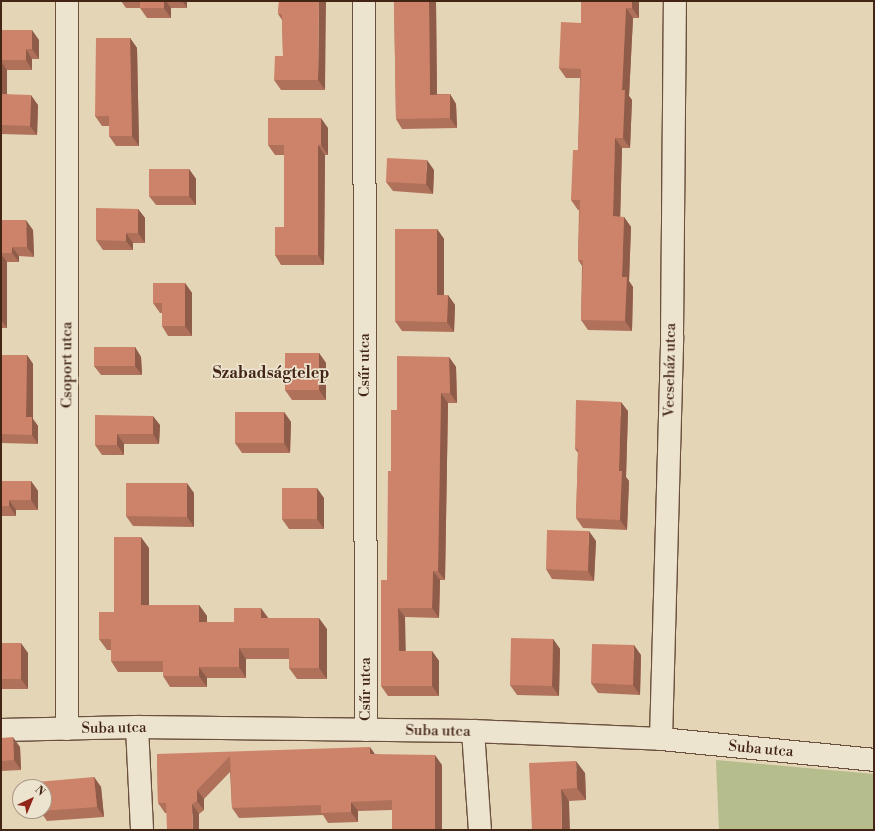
<!DOCTYPE html>
<meta charset="utf-8">
<style>
body{margin:0}
#map{position:relative;width:875px;height:831px;overflow:hidden;background:#e4d5b6;font-family:"Libre Bodoni",serif}
div>[style]{position:absolute}
[style*='--x']{left:calc(var(--x)*1px);top:calc(var(--y)*1px);width:calc(var(--w)*1px);rotate:calc(var(--a)*1deg)}
.green>*{inset:0;background:#b5bd8d}
.roads{filter:drop-shadow(1px 0 #6b513d) drop-shadow(-1px 0 #6b513d) drop-shadow(0 1px #6b513d) drop-shadow(0 -1px #6b513d)}
.minor>*{height:22px;margin:-11px;padding:0 11px;transform-origin:11px;border-radius:11px;background:#ede4d0}
.wall>*{inset:0;background:#b0715b}
.shaded-wall>*{inset:0;background:#905c4a}
.building>*{inset:0;background:#cd836a}
span{translate:-50% -50%;white-space:nowrap;text-align:center;line-height:1.15;-webkit-text-stroke:3.5px #ede4d0;paint-order:stroke}
.street-label{font-size:15px;color:#432515}
.neighbourhood-label{font-size:16px;color:#432515;font-weight:700}
.frame{position:absolute;inset:0;border:2px solid #432515;pointer-events:none}
.north{position:absolute;left:12px;top:779px;width:40px;height:40px;box-sizing:border-box;background:#ede4d0;border:1px solid #a99885;border-radius:50%;rotate:44deg;font-size:11px;font-weight:700;line-height:16px;text-align:center;color:#432515}
.north::after{content:'';display:block;margin:auto;width:14px;height:18px;background:#8f2418;clip-path:polygon(50% 0,100% 100%,50% 72%,0 100%)}
</style>
<div id="map">
<div class="green">
<div style="clip-path:polygon(716px 760px,874px 774px,874px 830px,719px 830px)"></div>
</div>
<div class="roads">
<div class="minor">
<div style="--x:364;--y:1;--w:729;--a:89.84"></div>
<div style="--x:137;--y:727;--w:103;--a:87.2"></div>
<div style="--x:67;--y:729;--w:728;--a:-90"></div>
<div style="--x:1;--y:730;--w:136;--a:-1.3"></div>
<div style="--x:137;--y:727;--w:336;--a:0.7"></div>
<div style="--x:473;--y:731;--w:188;--a:2.4"></div>
<div style="--x:661;--y:739;--w:214;--a:5.6"></div>
<div style="--x:473;--y:731;--w:99;--a:86"></div>
<div style="--x:661;--y:739;--w:403;--a:-88.4"></div>
<div style="--x:672;--y:336;--w:335;--a:-89.5"></div>
</div>
</div>
<div class="wall">
<div style="clip-path:polygon(121px 1px,187px 1px,187px 8px,171px 8px,171px 18px,147px 18px,140px 8px,126px 8px)"></div>
<div style="clip-path:polygon(279px 1px,325px 90px,281px 90px,274px 80px,283px 56px,282px 20px,278px 14px)"></div>
<div style="clip-path:polygon(394px 1px,436px 1px,437px 94px,450px 94px,456px 104px,457px 128px,402px 129px,396px 119px)"></div>
<div style="clip-path:polygon(581px 1px,639px 1px,639px 18px,633px 18px,629px 96px,632px 100px,630px 148px,622px 148px,620px 217px,624px 217px,631px 227px,629px 281px,633px 287px,632px 331px,588px 330px,581px 320px,582px 266px,578px 260px,579px 210px,578px 210px,571px 200px,578px 150px,580px 78px,566px 78px,559px 68px,581px 23px)"></div>
<div style="clip-path:polygon(1px 30px,39px 40px,39px 59px,32px 59px,32px 70px,7px 70px,7px 94px,38px 105px,37px 135px,1px 134px)"></div>
<div style="clip-path:polygon(130px 38px,137px 48px,139px 146px,116px 146px,109px 136px,109px 126px,102px 126px,95px 116px)"></div>
<div style="clip-path:polygon(328px 128px,328px 155px,325px 155px,324px 265px,281px 265px,275px 255px,284px 227px,284px 155px,275px 155px,268px 145px)"></div>
<div style="clip-path:polygon(189px 169px,196px 179px,196px 205px,156px 205px,149px 196px)"></div>
<div style="clip-path:polygon(434px 170px,433px 194px,393px 191px,386px 182px)"></div>
<div style="clip-path:polygon(138px 209px,145px 218px,145px 243px,133px 243px,133px 250px,103px 250px,96px 240px)"></div>
<div style="clip-path:polygon(1px 220px,33px 230px,34px 257px,19px 256px,19px 262px,7px 262px,7px 328px,1px 328px)"></div>
<div style="clip-path:polygon(437px 229px,444px 239px,444px 295px,448px 295px,455px 305px,454px 332px,402px 331px,395px 321px)"></div>
<div style="clip-path:polygon(185px 283px,192px 293px,192px 336px,168px 336px,162px 326px,162px 313px,160px 313px,153px 303px)"></div>
<div style="clip-path:polygon(135px 347px,141px 357px,142px 375px,101px 375px,94px 366px)"></div>
<div style="clip-path:polygon(319px 353px,326px 363px,326px 400px,292px 400px,285px 390px)"></div>
<div style="clip-path:polygon(1px 355px,27px 355px,33px 364px,33px 419px,38px 426px,38px 444px,1px 443px)"></div>
<div style="clip-path:polygon(449px 357px,456px 367px,457px 403px,448px 403px,445px 580px,440px 580px,439px 618px,405px 617px,405px 651px,432px 651px,439px 661px,439px 696px,388px 696px,381px 686px,387px 580px,391px 471px,397px 410px)"></div>
<div style="clip-path:polygon(628px 411px,626px 477px,629px 481px,627px 530px,583px 528px,576px 518px,578px 453px,575px 449px)"></div>
<div style="clip-path:polygon(284px 412px,291px 422px,290px 453px,242px 453px,235px 443px)"></div>
<div style="clip-path:polygon(95px 415px,160px 425px,159px 444px,124px 444px,124px 455px,102px 455px,95px 445px)"></div>
<div style="clip-path:polygon(1px 481px,31px 481px,38px 491px,38px 510px,16px 510px,16px 516px,1px 516px)"></div>
<div style="clip-path:polygon(194px 493px,194px 527px,133px 526px,126px 516px)"></div>
<div style="clip-path:polygon(324px 498px,324px 529px,289px 529px,282px 519px)"></div>
<div style="clip-path:polygon(596px 541px,594px 581px,552px 579px,546px 569px)"></div>
<div style="clip-path:polygon(149px 548px,149px 605px,199px 605px,207px 616px,207px 622px,234px 622px,269px 618px,327px 629px,327px 679px,297px 679px,289px 668px,289px 659px,246px 659px,246px 678px,207px 678px,207px 687px,170px 687px,163px 676px,163px 672px,118px 672px,111px 661px,111px 650px,107px 650px,99px 639px,114px 612px)"></div>
<div style="clip-path:polygon(553px 639px,560px 649px,559px 696px,517px 695px,510px 685px)"></div>
<div style="clip-path:polygon(1px 643px,28px 653px,28px 689px,1px 689px)"></div>
<div style="clip-path:polygon(641px 655px,640px 695px,598px 693px,591px 683px)"></div>
<div style="clip-path:polygon(1px 738px,20px 747px,21px 770px,1px 771px)"></div>
<div style="clip-path:polygon(157px 754px,375px 754px,442px 765px,442px 830px,392px 830px,392px 810px,358px 811px,358px 822px,328px 823px,323px 815px,239px 818px,232px 808px,230px 772px,204px 799px,204px 810px,199px 814px,165px 813px,158px 803px)"></div>
<div style="clip-path:polygon(529px 763px,585px 773px,586px 800px,569px 801px)"></div>
<div style="clip-path:polygon(94px 777px,101px 787px,104px 817px,47px 821px,40px 811px)"></div>
</div>
<div class="shaded-wall">
<div style="clip-path:polygon(164px 1px,166px 1px,171px 8px,171px 18px,164px 8px)"></div>
<div style="clip-path:polygon(182px 1px,187px 1px,187px 8px)"></div>
<div style="clip-path:polygon(319px 1px,326px 1px,325px 90px,318px 80px)"></div>
<div style="clip-path:polygon(429px 1px,436px 1px,437px 104px,430px 95px)"></div>
<div style="clip-path:polygon(632px 1px,639px 1px,639px 18px,632px 8px)"></div>
<div style="clip-path:polygon(626px 8px,633px 18px,629px 96px,632px 100px,630px 148px,623px 138px,622px 90px)"></div>
<div style="clip-path:polygon(32px 30px,39px 40px,39px 59px,32px 49px)"></div>
<div style="clip-path:polygon(130px 38px,137px 48px,139px 146px,132px 136px)"></div>
<div style="clip-path:polygon(26px 49px,32px 59px,32px 70px,26px 60px)"></div>
<div style="clip-path:polygon(1px 61px,7px 70px,7px 104px,1px 95px)"></div>
<div style="clip-path:polygon(450px 94px,456px 104px,457px 128px,450px 118px)"></div>
<div style="clip-path:polygon(31px 95px,38px 105px,37px 135px,30px 126px)"></div>
<div style="clip-path:polygon(321px 118px,328px 128px,328px 155px,321px 145px)"></div>
<div style="clip-path:polygon(615px 138px,622px 148px,620px 226px,613px 216px)"></div>
<div style="clip-path:polygon(318px 145px,325px 155px,324px 265px,318px 255px)"></div>
<div style="clip-path:polygon(427px 160px,434px 170px,433px 194px,426px 184px)"></div>
<div style="clip-path:polygon(189px 169px,196px 179px,196px 205px,189px 196px)"></div>
<div style="clip-path:polygon(138px 209px,145px 218px,145px 243px,138px 233px)"></div>
<div style="clip-path:polygon(624px 217px,631px 227px,629px 281px,633px 287px,632px 331px,625px 321px,622px 277px)"></div>
<div style="clip-path:polygon(26px 220px,33px 230px,34px 257px,27px 247px)"></div>
<div style="clip-path:polygon(437px 229px,444px 239px,444px 304px,437px 295px)"></div>
<div style="clip-path:polygon(126px 233px,133px 243px,133px 250px,126px 241px)"></div>
<div style="clip-path:polygon(12px 247px,19px 256px,19px 262px,12px 253px)"></div>
<div style="clip-path:polygon(1px 254px,7px 262px,7px 328px,1px 320px)"></div>
<div style="clip-path:polygon(185px 283px,192px 293px,192px 336px,185px 326px)"></div>
<div style="clip-path:polygon(448px 295px,455px 305px,454px 332px,447px 322px)"></div>
<div style="clip-path:polygon(135px 347px,141px 357px,142px 375px,135px 366px)"></div>
<div style="clip-path:polygon(319px 353px,326px 363px,326px 400px,319px 390px)"></div>
<div style="clip-path:polygon(27px 355px,33px 364px,33px 419px,38px 426px,38px 444px,32px 435px,26px 417px)"></div>
<div style="clip-path:polygon(449px 357px,456px 367px,457px 403px,450px 393px)"></div>
<div style="clip-path:polygon(441px 393px,448px 403px,445px 580px,438px 571px)"></div>
<div style="clip-path:polygon(621px 402px,628px 411px,626px 477px,629px 481px,627px 530px,620px 520px,619px 471px)"></div>
<div style="clip-path:polygon(284px 412px,291px 422px,290px 453px,284px 443px)"></div>
<div style="clip-path:polygon(153px 416px,160px 425px,159px 444px,153px 434px)"></div>
<div style="clip-path:polygon(117px 434px,124px 444px,124px 455px,117px 445px)"></div>
<div style="clip-path:polygon(31px 481px,38px 491px,38px 510px,31px 500px)"></div>
<div style="clip-path:polygon(187px 483px,194px 493px,194px 527px,187px 517px)"></div>
<div style="clip-path:polygon(317px 488px,324px 498px,324px 529px,317px 519px)"></div>
<div style="clip-path:polygon(9px 500px,16px 510px,16px 516px,9px 506px)"></div>
<div style="clip-path:polygon(589px 531px,596px 541px,594px 581px,588px 571px)"></div>
<div style="clip-path:polygon(141px 537px,149px 548px,149px 616px,141px 605px)"></div>
<div style="clip-path:polygon(433px 571px,440px 580px,439px 618px,432px 608px)"></div>
<div style="clip-path:polygon(199px 605px,207px 616px,207px 633px,199px 622px)"></div>
<div style="clip-path:polygon(261px 608px,269px 619px,261px 618px)"></div>
<div style="clip-path:polygon(398px 608px,405px 617px,406px 660px,399px 651px)"></div>
<div style="clip-path:polygon(319px 618px,327px 629px,327px 679px,319px 668px)"></div>
<div style="clip-path:polygon(553px 639px,560px 649px,559px 696px,552px 686px)"></div>
<div style="clip-path:polygon(21px 643px,28px 653px,28px 689px,21px 679px)"></div>
<div style="clip-path:polygon(634px 645px,641px 655px,640px 695px,633px 685px)"></div>
<div style="clip-path:polygon(239px 648px,246px 659px,246px 678px,239px 667px)"></div>
<div style="clip-path:polygon(432px 651px,439px 661px,439px 696px,432px 686px)"></div>
<div style="clip-path:polygon(199px 667px,207px 678px,207px 687px,199px 676px)"></div>
<div style="clip-path:polygon(13px 737px,20px 747px,21px 770px,14px 760px)"></div>
<div style="clip-path:polygon(370px 747px,377px 757px,370px 754px)"></div>
<div style="clip-path:polygon(435px 755px,442px 765px,442px 830px,435px 830px)"></div>
<div style="clip-path:polygon(576px 761px,585px 773px,586px 800px,577px 788px)"></div>
<div style="clip-path:polygon(94px 777px,101px 787px,104px 817px,97px 807px)"></div>
<div style="clip-path:polygon(561px 789px,569px 801px,570px 830px,562px 830px)"></div>
<div style="clip-path:polygon(197px 790px,204px 799px,204px 810px,197px 801px)"></div>
<div style="clip-path:polygon(351px 802px,358px 811px,358px 822px,351px 812px)"></div>
<div style="clip-path:polygon(192px 804px,199px 814px,199px 830px,193px 830px)"></div>
</div>
<div class="building">
<div style="clip-path:polygon(140px 1px,164px 1px,164px 8px,140px 8px)"></div>
<div style="clip-path:polygon(279px 1px,319px 1px,318px 80px,274px 80px,275px 56px,283px 56px,282px 14px,278px 14px)"></div>
<div style="clip-path:polygon(394px 1px,429px 1px,430px 95px,450px 94px,450px 118px,396px 119px)"></div>
<div style="clip-path:polygon(581px 1px,632px 1px,632px 8px,626px 8px,622px 90px,625px 90px,623px 138px,615px 138px,613px 216px,624px 217px,622px 277px,627px 277px,625px 321px,581px 320px,583px 260px,578px 260px,580px 200px,571px 200px,573px 150px,578px 150px,581px 69px,559px 68px,561px 22px,581px 23px)"></div>
<div style="clip-path:polygon(1px 30px,32px 30px,32px 49px,26px 49px,26px 60px,1px 60px)"></div>
<div style="clip-path:polygon(96px 38px,130px 38px,132px 136px,109px 136px,109px 116px,95px 116px)"></div>
<div style="clip-path:polygon(1px 94px,31px 95px,30px 126px,1px 125px)"></div>
<div style="clip-path:polygon(268px 118px,321px 118px,321px 145px,318px 145px,318px 255px,275px 255px,275px 227px,284px 227px,284px 145px,268px 145px)"></div>
<div style="clip-path:polygon(387px 158px,427px 160px,426px 184px,386px 182px)"></div>
<div style="clip-path:polygon(149px 169px,189px 169px,189px 196px,149px 196px)"></div>
<div style="clip-path:polygon(96px 208px,138px 209px,138px 233px,126px 233px,126px 241px,96px 240px)"></div>
<div style="clip-path:polygon(1px 220px,26px 220px,27px 247px,12px 247px,12px 253px,1px 253px)"></div>
<div style="clip-path:polygon(395px 229px,437px 229px,437px 295px,448px 295px,447px 322px,395px 321px)"></div>
<div style="clip-path:polygon(153px 283px,185px 283px,185px 326px,162px 326px,162px 303px,153px 303px)"></div>
<div style="clip-path:polygon(94px 347px,135px 347px,135px 366px,94px 366px)"></div>
<div style="clip-path:polygon(285px 353px,319px 353px,319px 390px,285px 390px)"></div>
<div style="clip-path:polygon(1px 355px,27px 355px,26px 417px,32px 417px,32px 435px,1px 434px)"></div>
<div style="clip-path:polygon(397px 356px,449px 357px,450px 393px,441px 393px,438px 571px,433px 571px,432px 608px,398px 608px,399px 651px,432px 651px,432px 686px,381px 686px,381px 580px,387px 580px,388px 471px,391px 471px,391px 410px,397px 410px)"></div>
<div style="clip-path:polygon(576px 400px,621px 402px,619px 471px,622px 471px,620px 520px,576px 518px,578px 449px,575px 449px)"></div>
<div style="clip-path:polygon(235px 412px,284px 412px,284px 443px,235px 443px)"></div>
<div style="clip-path:polygon(95px 415px,153px 416px,153px 434px,117px 434px,117px 445px,95px 445px)"></div>
<div style="clip-path:polygon(1px 481px,31px 481px,31px 500px,9px 500px,9px 506px,1px 506px)"></div>
<div style="clip-path:polygon(126px 483px,187px 483px,187px 517px,126px 516px)"></div>
<div style="clip-path:polygon(282px 488px,317px 488px,317px 519px,282px 519px)"></div>
<div style="clip-path:polygon(547px 530px,589px 531px,588px 571px,546px 569px)"></div>
<div style="clip-path:polygon(114px 537px,141px 537px,141px 605px,199px 605px,199px 622px,234px 622px,234px 608px,261px 608px,261px 618px,319px 618px,319px 668px,289px 668px,289px 648px,239px 648px,239px 667px,199px 667px,199px 676px,163px 676px,163px 661px,111px 661px,111px 639px,99px 639px,99px 612px,114px 612px)"></div>
<div style="clip-path:polygon(511px 638px,553px 639px,552px 686px,510px 685px)"></div>
<div style="clip-path:polygon(1px 643px,21px 643px,21px 679px,1px 679px)"></div>
<div style="clip-path:polygon(592px 644px,634px 645px,633px 685px,591px 683px)"></div>
<div style="clip-path:polygon(13px 737px,14px 760px,1px 761px,1px 738px)"></div>
<div style="clip-path:polygon(370px 747px,370px 754px,435px 755px,435px 830px,392px 830px,392px 800px,351px 802px,351px 812px,321px 813px,321px 805px,232px 808px,230px 756px,197px 790px,197px 801px,192px 804px,193px 830px,167px 830px,166px 803px,158px 803px,157px 754px)"></div>
<div style="clip-path:polygon(576px 761px,577px 788px,561px 789px,562px 830px,532px 830px,529px 763px)"></div>
<div style="clip-path:polygon(94px 777px,97px 807px,40px 811px,44px 811px,44px 787px,38px 787px,37px 782px)"></div>
</div>
<div class="street-label">
<span style="left:67px;top:365px;rotate:-90deg">Csoport utca</span>
<span style="left:365px;top:365px;rotate:-90deg">Csűr utca</span>
<span style="left:670px;top:370px;rotate:-89deg">Vecseház utca</span>
<span style="left:366px;top:689px;rotate:-90deg">Csűr utca</span>
<span style="left:114px;top:728px;rotate:-1deg">Suba utca</span>
<span style="left:438px;top:731px;rotate:1deg">Suba utca</span>
<span style="left:761px;top:749px;rotate:5deg">Suba utca</span>
</div>
<div class="neighbourhood-label">
<span style="left:271px;top:373px">Szabadságtelep</span>
</div>
<div class="frame"></div>
<div class="north">N</div>
</div>
